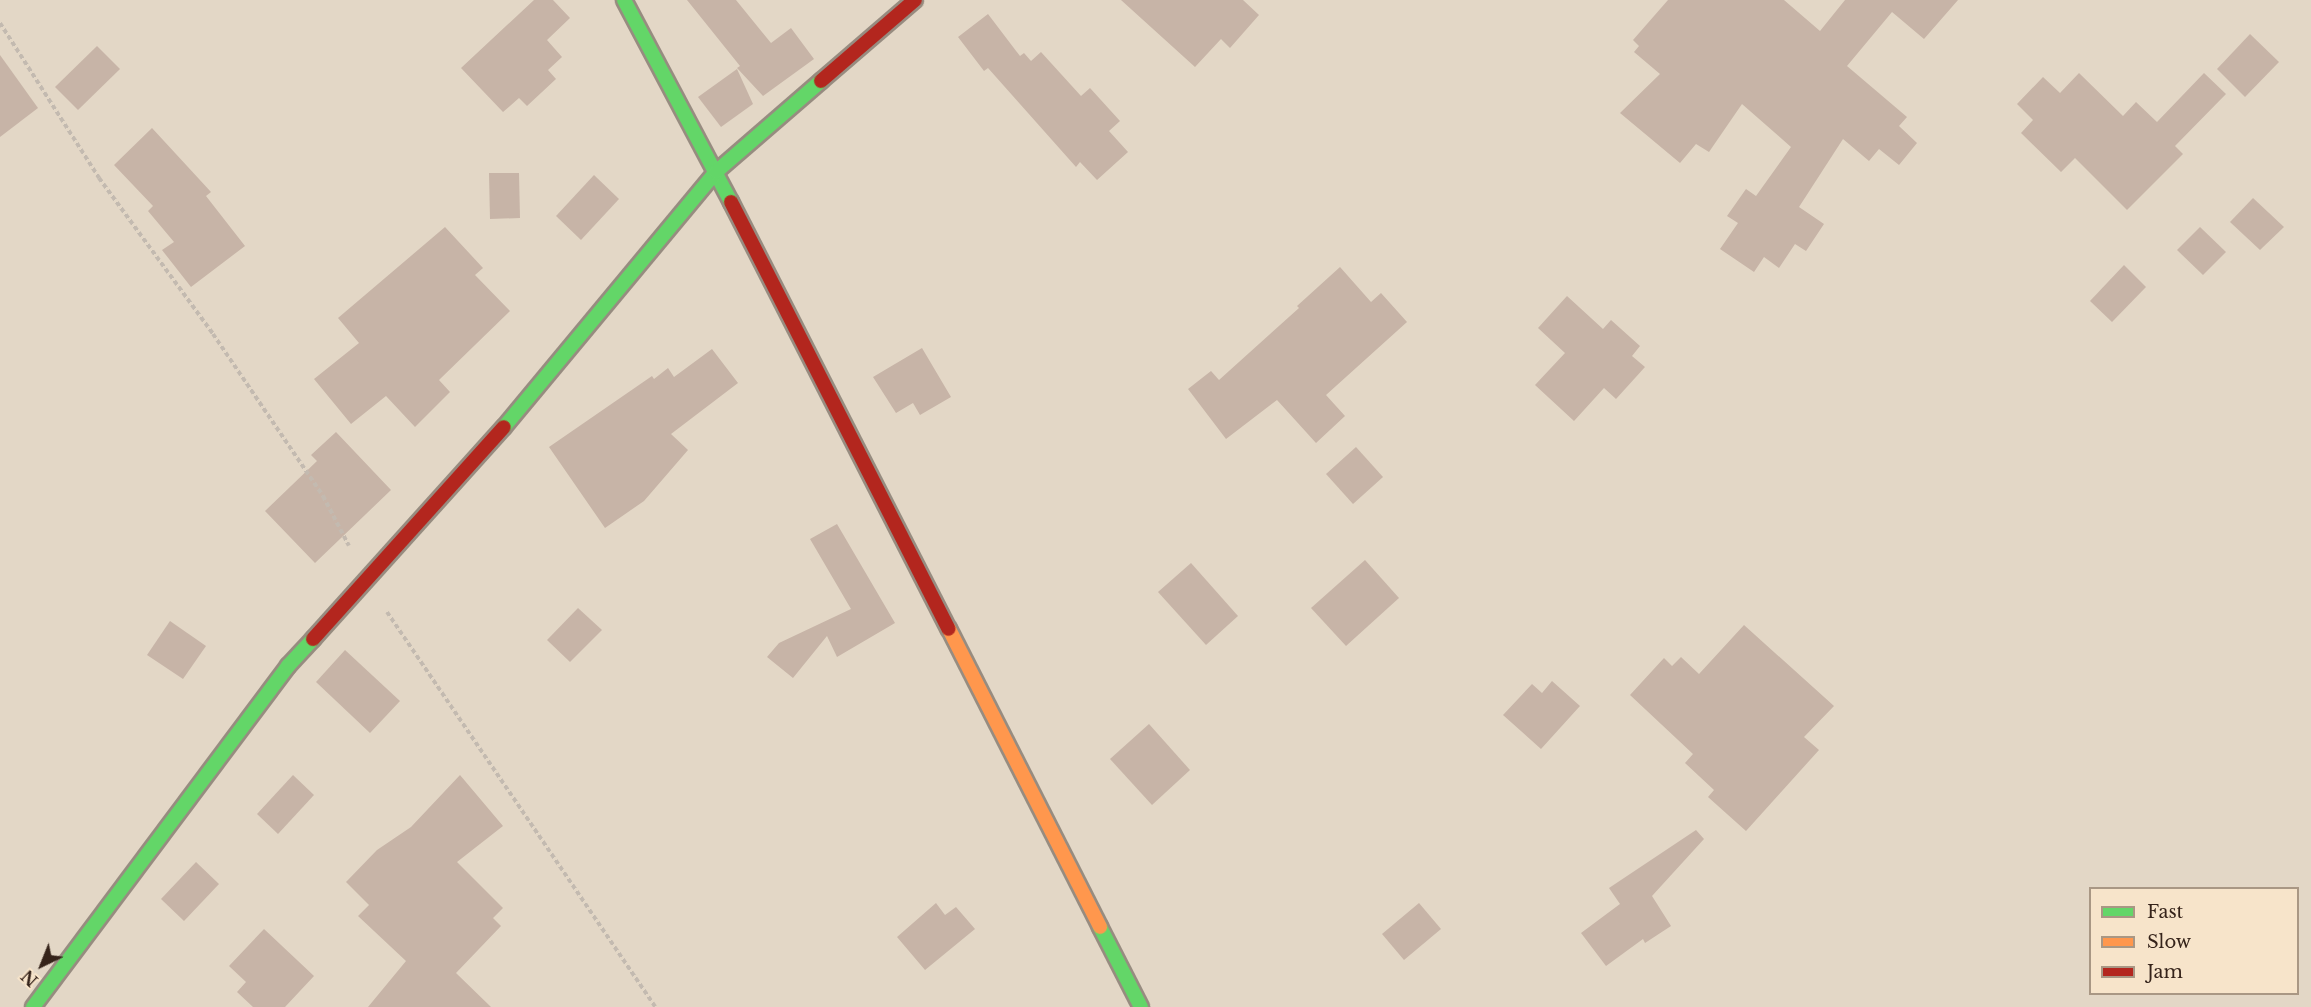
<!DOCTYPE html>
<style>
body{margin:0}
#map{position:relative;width:2311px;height:1007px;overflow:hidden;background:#e3d7c6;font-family:"Libre Baskerville",serif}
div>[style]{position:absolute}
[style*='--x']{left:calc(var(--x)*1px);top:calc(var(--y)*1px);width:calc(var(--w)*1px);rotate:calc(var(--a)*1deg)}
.building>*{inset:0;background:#c7b4a7}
.path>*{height:4px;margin-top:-2px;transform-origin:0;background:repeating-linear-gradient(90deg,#c3bab0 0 4.5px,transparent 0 7.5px)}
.roads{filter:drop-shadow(2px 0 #978c80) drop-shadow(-2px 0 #978c80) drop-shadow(0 2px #978c80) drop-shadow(0 -2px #978c80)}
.fast>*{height:14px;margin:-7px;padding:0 7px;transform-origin:7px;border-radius:7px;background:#63d668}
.slow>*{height:14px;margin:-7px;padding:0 7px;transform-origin:7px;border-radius:7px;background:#ff974d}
.jam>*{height:14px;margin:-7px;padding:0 7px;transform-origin:7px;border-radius:7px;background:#b3261e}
span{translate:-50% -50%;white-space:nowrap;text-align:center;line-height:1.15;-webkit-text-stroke:4.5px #f7e4ca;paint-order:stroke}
.legend{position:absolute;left:2089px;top:887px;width:210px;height:108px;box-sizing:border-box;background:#f7e4ca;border:2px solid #a99784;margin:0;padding:8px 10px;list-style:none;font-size:18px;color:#35231a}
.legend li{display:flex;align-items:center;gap:12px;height:30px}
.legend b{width:30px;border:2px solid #a99784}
.north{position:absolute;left:12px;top:935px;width:60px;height:60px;-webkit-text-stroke:4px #f7e4ca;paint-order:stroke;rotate:223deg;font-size:16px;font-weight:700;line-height:24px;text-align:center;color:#35231a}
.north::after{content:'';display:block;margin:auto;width:21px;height:27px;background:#35231a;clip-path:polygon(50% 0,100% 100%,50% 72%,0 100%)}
</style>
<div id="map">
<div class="building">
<div style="clip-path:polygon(534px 0,553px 0,570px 18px,547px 40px,562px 57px,548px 70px,556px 79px,527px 106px,519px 98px,503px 112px,461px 68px)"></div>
<div style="clip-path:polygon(687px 0,736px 0,771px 43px,791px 28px,814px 59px,763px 96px,737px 68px,740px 66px)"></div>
<div style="clip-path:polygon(1121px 0,1243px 0,1259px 15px,1230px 48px,1221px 39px,1195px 67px)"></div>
<div style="clip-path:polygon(1668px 0,1784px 0,1820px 31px,1845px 0,1958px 0,1924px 39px,1892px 12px,1847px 66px,1907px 117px,1899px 126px,1917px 143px,1899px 165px,1879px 149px,1869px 161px,1843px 139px,1799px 207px,1824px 224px,1806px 251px,1795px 244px,1779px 268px,1764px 257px,1754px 272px,1720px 249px,1738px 223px,1727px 216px,1746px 189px,1756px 196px,1791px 147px,1742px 104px,1709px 152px,1696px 144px,1680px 163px,1620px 113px,1660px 74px,1634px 52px,1639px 46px,1633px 40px)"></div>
<div style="clip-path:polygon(988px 14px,1020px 56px,1024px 53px,1031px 61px,1041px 52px,1081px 96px,1090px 88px,1120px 121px,1109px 131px,1128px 152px,1097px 180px,1080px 162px,1076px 167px,988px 68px,984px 71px,958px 37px)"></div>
<div style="clip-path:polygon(2250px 34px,2279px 62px,2245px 97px,2217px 69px)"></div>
<div style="clip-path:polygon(97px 46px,120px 69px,78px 110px,55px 87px)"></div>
<div style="clip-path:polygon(0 55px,38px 108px,0 137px)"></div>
<div style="clip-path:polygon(737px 69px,753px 104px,721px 127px,698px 97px)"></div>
<div style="clip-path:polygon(2079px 73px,2123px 116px,2136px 102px,2157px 122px,2204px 73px,2226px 94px,2175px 146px,2183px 154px,2127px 210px,2075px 158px,2061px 172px,2021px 133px,2033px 120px,2017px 104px,2043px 77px,2060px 93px)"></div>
<div style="clip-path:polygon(152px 128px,211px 192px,206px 196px,245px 246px,191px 287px,162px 250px,174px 242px,148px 211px,153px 206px,114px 165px)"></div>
<div style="clip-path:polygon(489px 173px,519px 173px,520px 218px,490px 219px)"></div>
<div style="clip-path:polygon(594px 175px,619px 199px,581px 240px,556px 216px)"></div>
<div style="clip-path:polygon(2253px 198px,2284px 227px,2260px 250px,2230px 222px)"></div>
<div style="clip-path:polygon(445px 227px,483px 268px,475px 275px,510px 311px,439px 380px,450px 392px,415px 427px,386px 396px,351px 424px,314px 379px,359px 343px,338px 318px)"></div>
<div style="clip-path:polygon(2200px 227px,2226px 252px,2203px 275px,2177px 250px)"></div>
<div style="clip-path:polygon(2124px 265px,2146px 287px,2112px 322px,2090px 301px)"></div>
<div style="clip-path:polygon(1340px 267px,1371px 302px,1381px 293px,1407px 322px,1326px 395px,1345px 416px,1316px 443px,1277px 400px,1226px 439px,1188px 389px,1211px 371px,1219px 380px,1299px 308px,1297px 306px)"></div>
<div style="clip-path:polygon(1567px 296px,1603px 329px,1611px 320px,1640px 346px,1632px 356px,1645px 367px,1616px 399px,1604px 388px,1574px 421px,1535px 385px,1565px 353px,1538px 328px)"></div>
<div style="clip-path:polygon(922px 348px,951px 397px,920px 415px,913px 403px,896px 413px,873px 377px)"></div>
<div style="clip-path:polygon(712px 349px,738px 383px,671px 434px,688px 450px,644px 501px,605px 528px,549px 447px,652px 376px,654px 379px,668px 368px,674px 377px)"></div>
<div style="clip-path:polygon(336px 432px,391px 490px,315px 563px,265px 511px,317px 461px,311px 455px)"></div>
<div style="clip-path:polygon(1356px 447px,1383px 477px,1353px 504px,1326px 474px)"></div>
<div style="clip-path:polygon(837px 524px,895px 623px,837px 657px,827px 636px,793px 678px,767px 657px,779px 643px,851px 609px,810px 539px)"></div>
<div style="clip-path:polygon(1365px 560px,1399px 598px,1346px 646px,1311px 608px)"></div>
<div style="clip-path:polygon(1191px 563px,1238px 616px,1206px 645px,1158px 592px)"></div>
<div style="clip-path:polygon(578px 608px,602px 630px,570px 662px,547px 640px)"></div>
<div style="clip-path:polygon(170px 621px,206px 646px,183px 679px,147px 655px)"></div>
<div style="clip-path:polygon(1744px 625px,1834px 706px,1804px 737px,1819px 750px,1746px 831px,1708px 797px,1714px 790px,1685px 763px,1693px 754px,1630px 695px,1664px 658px,1672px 666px,1681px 657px,1699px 674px)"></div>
<div style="clip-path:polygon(345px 650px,400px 701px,370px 733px,316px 682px)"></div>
<div style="clip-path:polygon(1552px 681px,1580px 706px,1541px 749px,1503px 715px,1532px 684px,1542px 693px)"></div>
<div style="clip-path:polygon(1149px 724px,1190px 770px,1152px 805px,1110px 759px)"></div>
<div style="clip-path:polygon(293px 775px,314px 795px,278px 834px,257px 814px)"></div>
<div style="clip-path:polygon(460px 775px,503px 826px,457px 862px,503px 908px,493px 918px,501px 926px,456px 973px,491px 1007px,368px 1007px,406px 961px,358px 916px,369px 905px,346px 882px,377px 850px,411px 827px)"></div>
<div style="clip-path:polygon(1696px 830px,1704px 839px,1652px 896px,1671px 926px,1645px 943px,1643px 939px,1606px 966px,1581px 933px,1620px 904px,1609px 888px)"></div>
<div style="clip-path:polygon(196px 862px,219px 884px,184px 921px,161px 899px)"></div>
<div style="clip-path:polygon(936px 903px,945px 915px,956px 907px,975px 929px,925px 970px,897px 937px)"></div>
<div style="clip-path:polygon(1419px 903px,1441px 929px,1404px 960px,1382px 934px)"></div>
<div style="clip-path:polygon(264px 929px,314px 976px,285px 1007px,253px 1007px,237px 992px,246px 982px,229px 966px)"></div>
</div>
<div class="path">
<div style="--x:0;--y:23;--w:184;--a:57.4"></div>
<div style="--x:99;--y:178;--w:193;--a:53.8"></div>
<div style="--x:213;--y:334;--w:196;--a:55.8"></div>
<div style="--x:323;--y:496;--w:56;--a:62.5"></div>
<div style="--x:387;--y:612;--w:477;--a:55.8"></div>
</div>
<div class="roads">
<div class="fast">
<div style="--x:624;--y:0;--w:229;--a:62.1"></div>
<div style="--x:504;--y:427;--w:332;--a:-50.3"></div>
<div style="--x:716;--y:172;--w:139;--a:-40.9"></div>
<div style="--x:1100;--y:927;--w:90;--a:62.9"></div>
<div style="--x:33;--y:1007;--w:426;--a:-53.2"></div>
<div style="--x:288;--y:666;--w:37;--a:-47"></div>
</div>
<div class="slow">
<div style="--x:949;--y:629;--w:334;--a:63.1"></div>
</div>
<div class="jam">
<div style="--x:821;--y:81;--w:124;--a:-40.8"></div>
<div style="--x:731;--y:202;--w:479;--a:63"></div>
<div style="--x:313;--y:639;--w:285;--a:-48"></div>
</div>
</div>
<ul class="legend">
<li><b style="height:8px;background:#63d668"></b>Fast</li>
<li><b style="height:8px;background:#ff974d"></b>Slow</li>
<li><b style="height:8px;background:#b3261e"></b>Jam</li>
</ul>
<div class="north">N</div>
</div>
